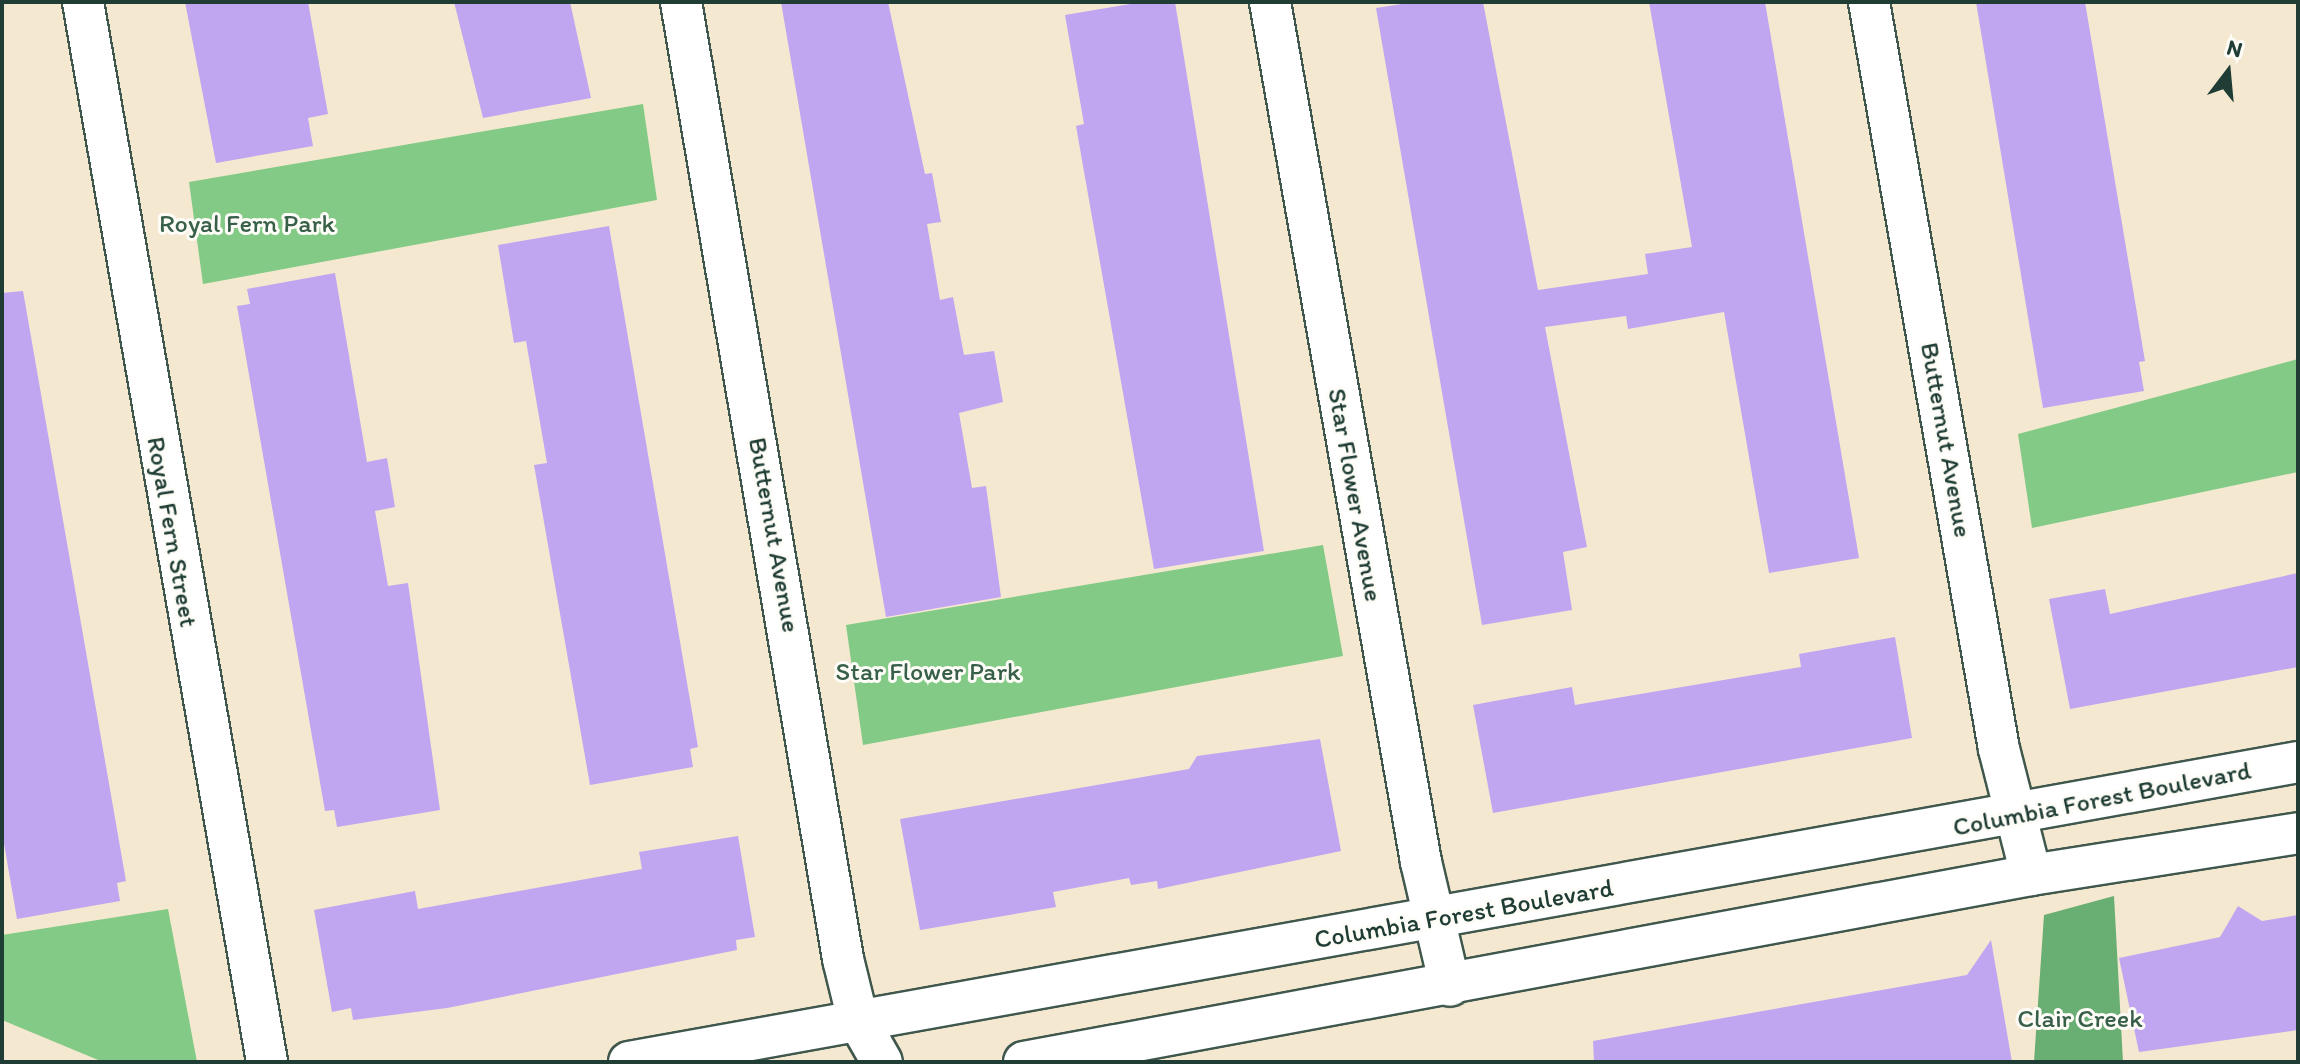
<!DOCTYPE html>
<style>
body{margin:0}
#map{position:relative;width:2300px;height:1064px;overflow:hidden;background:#f5e8d1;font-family:Itim,sans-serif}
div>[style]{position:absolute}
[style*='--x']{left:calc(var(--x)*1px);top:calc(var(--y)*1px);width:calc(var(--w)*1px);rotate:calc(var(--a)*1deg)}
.green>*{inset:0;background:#82ca85}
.forest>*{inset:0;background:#69ae72}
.building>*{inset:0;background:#c0a5f0}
.roads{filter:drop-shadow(2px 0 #3f574c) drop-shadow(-2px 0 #3f574c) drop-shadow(0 2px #3f574c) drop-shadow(0 -2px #3f574c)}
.street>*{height:40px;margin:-20px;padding:0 20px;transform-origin:20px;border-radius:20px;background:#fff}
span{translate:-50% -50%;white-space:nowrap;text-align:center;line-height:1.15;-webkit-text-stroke:6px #fdfcf7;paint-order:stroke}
.park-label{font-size:26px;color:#386048}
.street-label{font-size:26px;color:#1f3d34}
.frame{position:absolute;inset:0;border:4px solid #1f3d34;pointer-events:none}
.north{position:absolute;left:2188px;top:32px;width:80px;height:80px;-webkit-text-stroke:6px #fdfcf7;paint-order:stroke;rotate:16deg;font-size:22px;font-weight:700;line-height:32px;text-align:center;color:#1f3d34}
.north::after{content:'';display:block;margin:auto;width:28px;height:36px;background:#1f3d34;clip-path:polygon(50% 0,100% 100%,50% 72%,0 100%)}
</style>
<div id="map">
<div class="green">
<div style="clip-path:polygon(643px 104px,657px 200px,203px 284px,189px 182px)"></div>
<div style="clip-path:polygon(2298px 359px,2298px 472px,2032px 528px,2018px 434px)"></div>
<div style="clip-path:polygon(1323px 545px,1343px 656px,863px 745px,846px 625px)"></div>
<div style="clip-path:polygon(168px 909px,197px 1062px,103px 1062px,2px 1020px,2px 935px)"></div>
</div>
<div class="forest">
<div style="clip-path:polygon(2114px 896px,2123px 1062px,2034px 1062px,2044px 915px)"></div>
</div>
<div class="building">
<div style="clip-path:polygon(185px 2px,308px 2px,328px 114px,308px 118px,313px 146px,216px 163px)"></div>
<div style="clip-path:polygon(454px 2px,570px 2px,591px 98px,483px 118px)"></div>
<div style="clip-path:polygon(781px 2px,888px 2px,925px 174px,932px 173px,941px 222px,927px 224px,940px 300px,953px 297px,964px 355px,994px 351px,1003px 402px,959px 413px,972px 488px,986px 486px,1001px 597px,886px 617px)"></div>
<div style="clip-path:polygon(1142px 2px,1175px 2px,1264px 551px,1154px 569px,1076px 126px,1084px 124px,1065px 15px)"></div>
<div style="clip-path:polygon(1415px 2px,1483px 2px,1538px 290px,1648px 274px,1645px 254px,1692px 247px,1649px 2px,1765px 2px,1859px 558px,1769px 573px,1724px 312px,1628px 329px,1626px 316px,1545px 327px,1587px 547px,1563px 552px,1572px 610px,1482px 625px,1376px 8px)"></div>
<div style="clip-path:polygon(1976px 2px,2085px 2px,2145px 361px,2139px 362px,2144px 391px,2043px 408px)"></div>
<div style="clip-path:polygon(609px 226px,698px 747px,690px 749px,693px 767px,590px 785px,534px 465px,547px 463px,526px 341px,514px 343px,498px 245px)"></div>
<div style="clip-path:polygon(335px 273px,367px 462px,387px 458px,395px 507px,375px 511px,388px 586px,408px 583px,440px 810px,337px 827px,334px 810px,325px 811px,237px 306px,250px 304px,247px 289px)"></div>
<div style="clip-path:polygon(23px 291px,126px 881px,117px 883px,120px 901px,17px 919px,2px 832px,2px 293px)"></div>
<div style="clip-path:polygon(2298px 573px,2298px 667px,2070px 709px,2049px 599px,2105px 589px,2110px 614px)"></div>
<div style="clip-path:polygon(1895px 637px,1912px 738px,1493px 813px,1473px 705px,1572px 687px,1575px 705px,1801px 667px,1799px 654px)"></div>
<div style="clip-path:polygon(1320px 739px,1341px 851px,1158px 889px,1157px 881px,1131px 885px,1129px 878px,1053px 892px,1056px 907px,920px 930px,900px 819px,1189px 769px,1197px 756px)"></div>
<div style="clip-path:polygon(738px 836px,755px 937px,736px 940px,737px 950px,447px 1008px,353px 1020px,351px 1008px,332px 1012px,314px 910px,415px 891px,418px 909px,642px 869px,639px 852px)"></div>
<div style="clip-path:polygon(2238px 906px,2262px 921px,2298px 915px,2298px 1030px,2139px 1052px,2119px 958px,2220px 937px)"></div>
<div style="clip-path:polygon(1991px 940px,2012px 1062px,1594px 1062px,1593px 1041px,1967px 975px)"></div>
</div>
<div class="roads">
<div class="street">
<div style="--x:83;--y:2;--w:1076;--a:80.15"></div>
<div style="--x:681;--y:2;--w:971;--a:80.39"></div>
<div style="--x:843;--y:959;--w:63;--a:76.2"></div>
<div style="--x:858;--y:1020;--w:48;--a:60.3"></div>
<div style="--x:1270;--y:2;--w:873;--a:80.04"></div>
<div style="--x:1421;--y:862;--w:127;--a:76.8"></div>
<div style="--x:1869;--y:2;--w:758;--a:80.13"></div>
<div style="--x:1999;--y:749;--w:130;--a:75.7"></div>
<div style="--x:629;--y:1062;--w:1696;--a:-10.19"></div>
<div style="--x:1024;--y:1062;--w:1024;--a:-10.52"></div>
<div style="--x:2031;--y:875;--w:270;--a:-8.9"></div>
</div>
</div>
<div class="park-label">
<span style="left:247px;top:224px">Royal Fern Park</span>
<span style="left:928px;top:672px">Star Flower Park</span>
<span style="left:2080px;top:1019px">Clair Creek</span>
</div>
<div class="street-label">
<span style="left:1946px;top:440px;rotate:80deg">Butternut Avenue</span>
<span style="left:1355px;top:495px;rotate:80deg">Star Flower Avenue</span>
<span style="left:172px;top:532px;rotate:80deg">Royal Fern Street</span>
<span style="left:774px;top:535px;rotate:80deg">Butternut Avenue</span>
<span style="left:2102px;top:799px;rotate:-11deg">Columbia Forest Boulevard</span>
<span style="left:1464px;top:914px;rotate:-10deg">Columbia Forest Boulevard</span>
</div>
<div class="frame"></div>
<div class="north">N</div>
</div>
